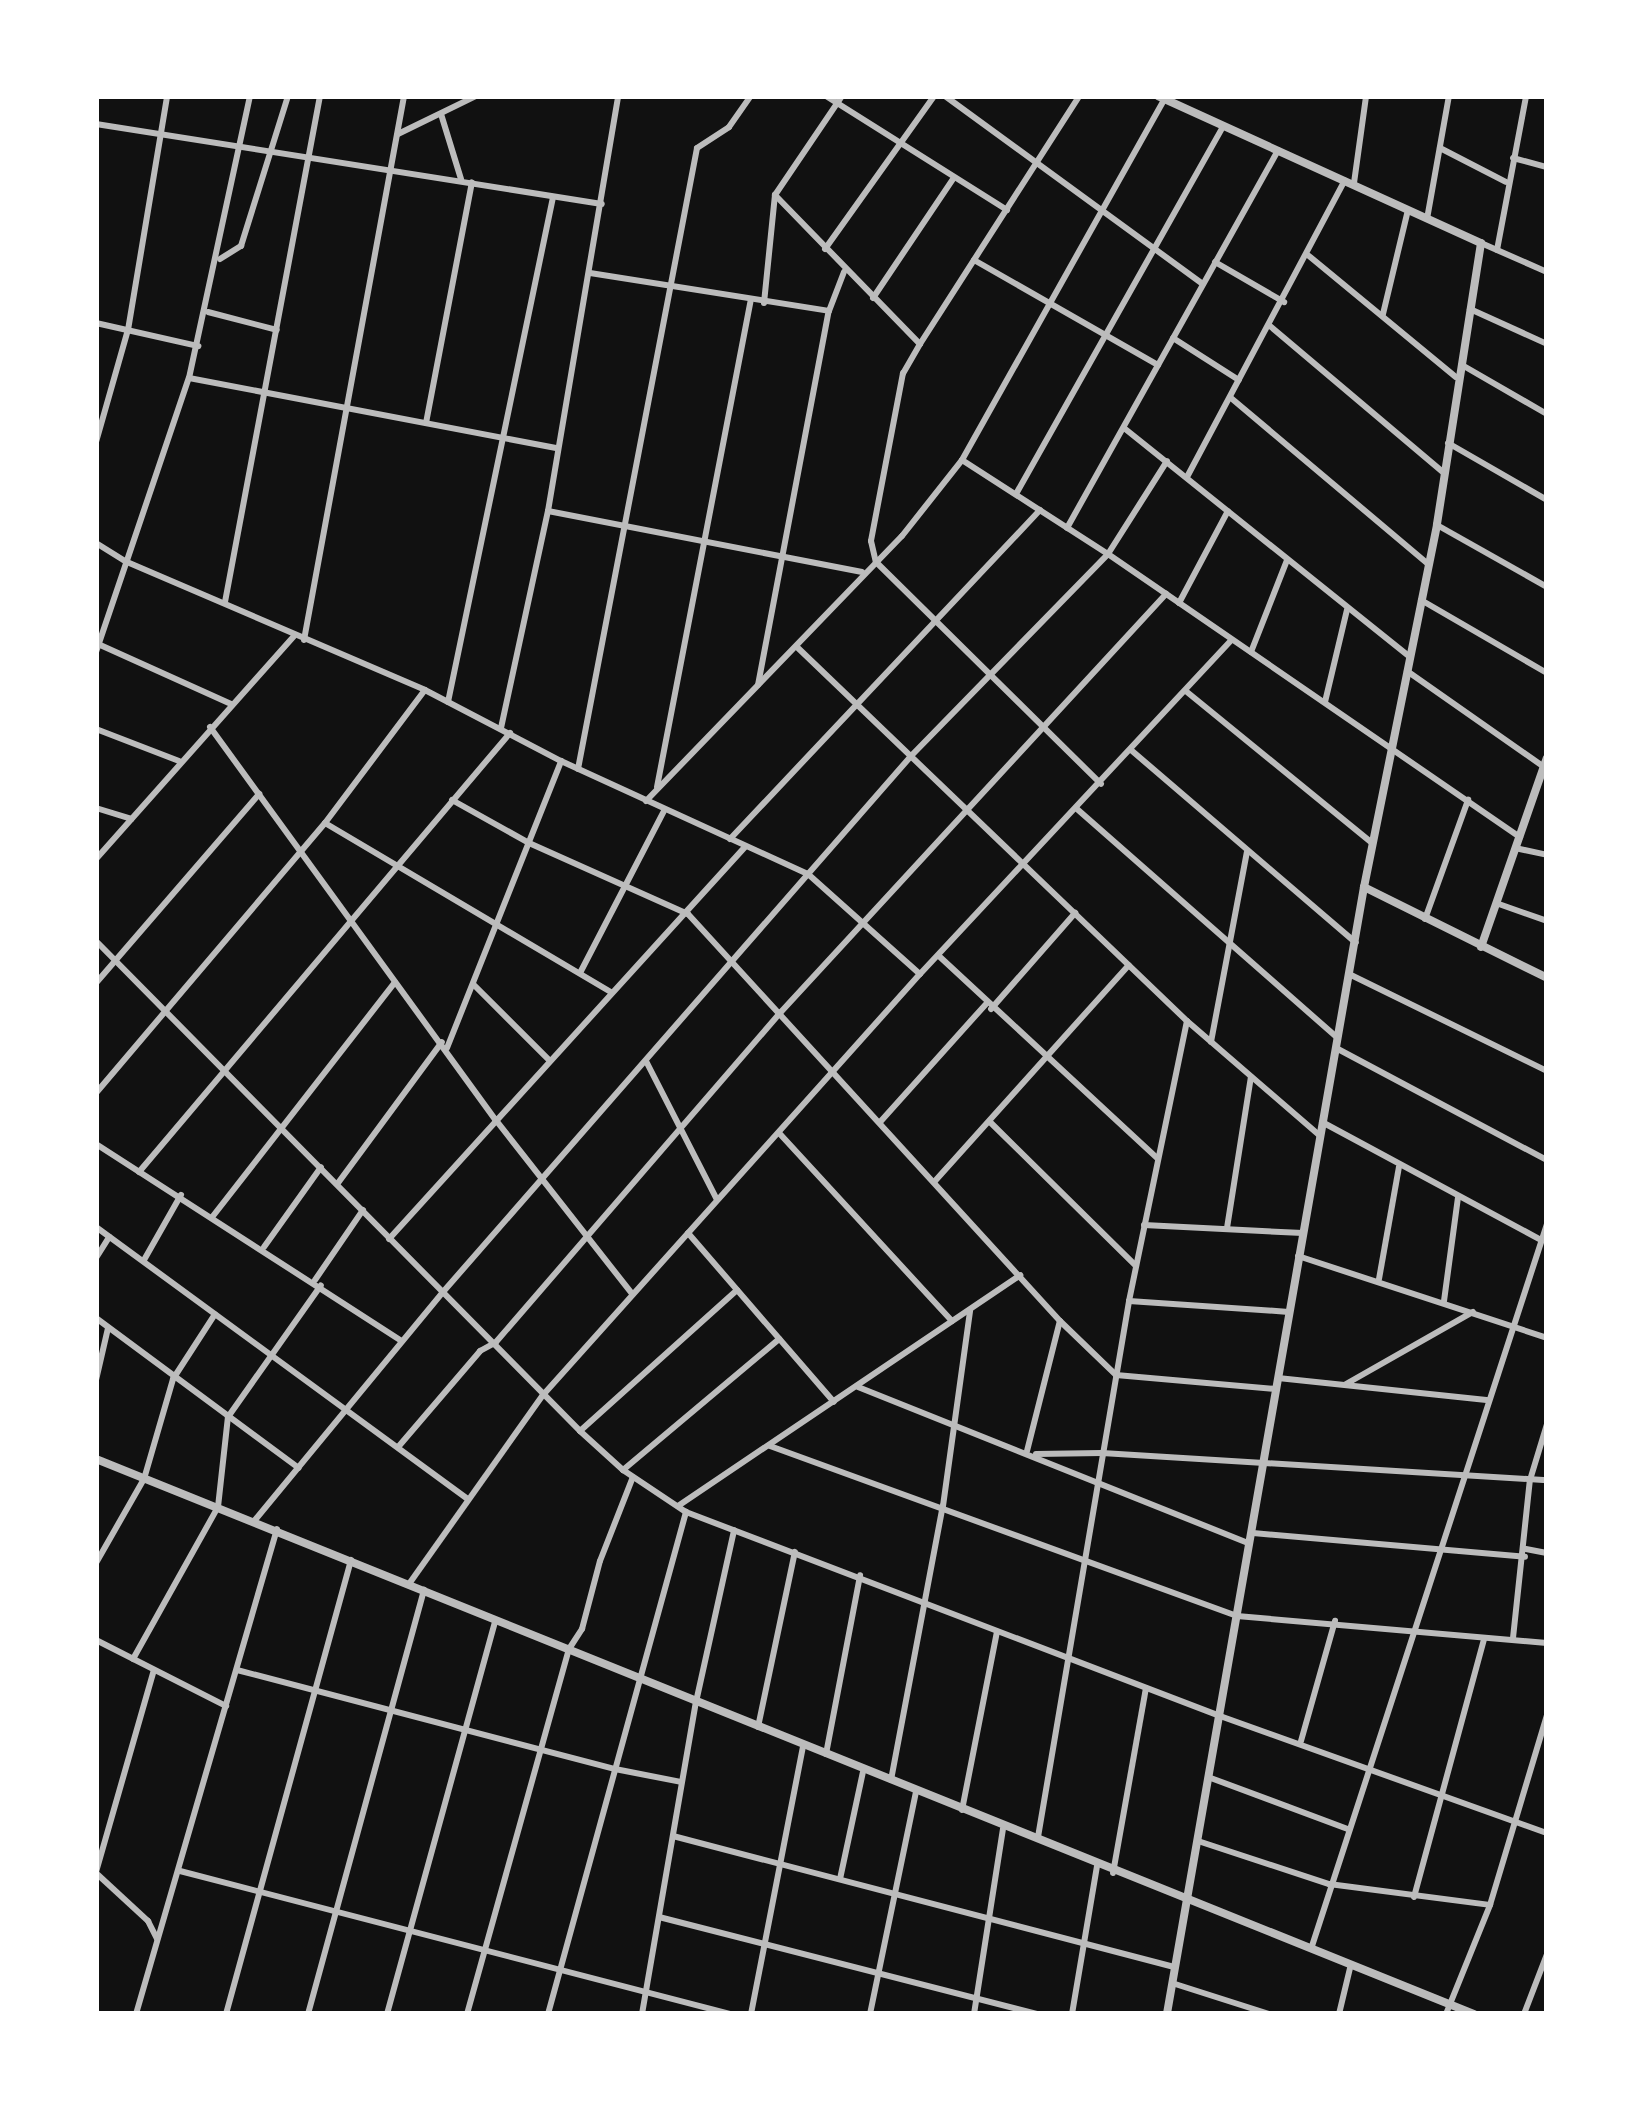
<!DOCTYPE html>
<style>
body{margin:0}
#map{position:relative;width:1643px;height:2110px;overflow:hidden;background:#111;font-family:"Fira Sans",sans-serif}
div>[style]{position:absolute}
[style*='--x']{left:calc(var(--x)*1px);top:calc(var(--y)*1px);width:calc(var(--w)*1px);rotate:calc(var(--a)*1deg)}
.minor>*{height:6px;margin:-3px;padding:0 3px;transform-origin:3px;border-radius:3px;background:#bcbcbc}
.tertiary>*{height:8px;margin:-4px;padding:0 4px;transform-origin:4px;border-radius:4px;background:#bcbcbc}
span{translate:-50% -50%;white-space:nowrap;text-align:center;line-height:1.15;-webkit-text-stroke:9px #fff;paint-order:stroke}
.frame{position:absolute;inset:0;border:99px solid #fff;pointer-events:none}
</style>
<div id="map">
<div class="minor">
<div style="--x:826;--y:96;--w:214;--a:32.2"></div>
<div style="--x:945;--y:96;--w:319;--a:36.1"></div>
<div style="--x:441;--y:114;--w:68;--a:72.9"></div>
<div style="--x:96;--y:124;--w:512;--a:8.98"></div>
<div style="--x:398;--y:134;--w:87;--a:-26"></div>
<div style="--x:1440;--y:148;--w:74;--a:27.3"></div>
<div style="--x:1513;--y:158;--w:35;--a:15"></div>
<div style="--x:1354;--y:183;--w:88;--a:-82.1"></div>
<div style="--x:775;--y:195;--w:208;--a:45.8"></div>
<div style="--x:920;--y:344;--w:34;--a:120"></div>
<div style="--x:903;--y:373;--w:171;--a:100.8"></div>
<div style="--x:871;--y:541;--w:22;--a:77"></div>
<div style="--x:876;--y:562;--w:316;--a:44.6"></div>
<div style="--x:1427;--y:219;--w:125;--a:-79.9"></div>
<div style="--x:1481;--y:243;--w:72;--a:23.7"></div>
<div style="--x:825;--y:249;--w:188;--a:-54.5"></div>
<div style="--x:1497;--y:250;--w:157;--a:-79.3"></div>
<div style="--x:1309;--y:256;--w:190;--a:39.5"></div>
<div style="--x:220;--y:259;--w:25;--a:-32"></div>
<div style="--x:241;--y:246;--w:157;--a:-72.6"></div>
<div style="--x:974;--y:260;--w:212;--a:29.7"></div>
<div style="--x:1215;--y:262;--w:80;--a:30.1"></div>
<div style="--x:590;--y:273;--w:242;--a:9"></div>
<div style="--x:829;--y:311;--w:42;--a:-69"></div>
<div style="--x:873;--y:298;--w:143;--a:-56.1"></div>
<div style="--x:764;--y:303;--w:109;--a:-84.2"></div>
<div style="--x:775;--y:195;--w:120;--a:-55.9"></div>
<div style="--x:1470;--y:309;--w:85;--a:24.4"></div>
<div style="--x:208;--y:312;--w:71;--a:14.6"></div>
<div style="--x:1383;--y:314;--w:107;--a:-76.5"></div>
<div style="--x:96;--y:323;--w:105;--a:12.7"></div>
<div style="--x:1270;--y:326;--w:228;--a:40.2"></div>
<div style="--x:1173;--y:338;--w:78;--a:32.5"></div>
<div style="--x:920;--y:344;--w:295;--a:-57.3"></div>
<div style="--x:1462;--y:365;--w:98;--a:30"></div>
<div style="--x:189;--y:378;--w:375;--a:10.8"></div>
<div style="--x:1231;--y:398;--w:258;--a:40.1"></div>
<div style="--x:426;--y:423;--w:245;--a:-79.2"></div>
<div style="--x:1124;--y:428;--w:365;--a:38.7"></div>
<div style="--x:96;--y:442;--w:116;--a:-74.1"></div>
<div style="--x:128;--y:330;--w:237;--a:-80.5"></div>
<div style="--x:1448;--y:443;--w:114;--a:29.9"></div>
<div style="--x:962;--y:460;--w:174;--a:32.8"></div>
<div style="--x:1108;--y:554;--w:500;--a:34.5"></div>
<div style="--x:1187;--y:477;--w:336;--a:-62"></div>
<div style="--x:1016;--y:494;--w:422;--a:-60.6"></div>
<div style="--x:548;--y:511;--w:320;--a:11"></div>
<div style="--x:1437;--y:525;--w:126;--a:29.4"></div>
<div style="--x:1067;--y:528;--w:433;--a:-60.8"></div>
<div style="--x:96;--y:543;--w:36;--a:32"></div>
<div style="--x:127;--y:562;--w:324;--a:23.2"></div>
<div style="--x:425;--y:690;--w:153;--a:27.6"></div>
<div style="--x:561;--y:761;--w:272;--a:24.6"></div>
<div style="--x:808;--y:874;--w:150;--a:41.8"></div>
<div style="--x:1421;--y:600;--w:146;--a:30.1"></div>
<div style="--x:225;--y:602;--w:515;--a:-79.37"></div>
<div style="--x:1179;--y:603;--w:104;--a:-62"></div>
<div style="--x:304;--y:640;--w:553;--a:-79.58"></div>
<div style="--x:98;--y:644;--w:146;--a:24.3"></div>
<div style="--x:798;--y:648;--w:539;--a:43.8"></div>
<div style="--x:1187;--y:1021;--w:176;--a:40.8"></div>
<div style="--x:96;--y:652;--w:289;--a:-71.3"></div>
<div style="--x:189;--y:378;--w:289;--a:-77.8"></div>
<div style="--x:1251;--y:652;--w:99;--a:-68.6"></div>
<div style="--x:1407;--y:671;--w:167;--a:35"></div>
<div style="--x:758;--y:685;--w:381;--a:-79.3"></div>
<div style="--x:1187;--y:692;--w:239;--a:39.2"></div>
<div style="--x:448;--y:702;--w:516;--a:-78.25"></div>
<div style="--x:1325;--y:702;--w:95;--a:-76.6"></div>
<div style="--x:210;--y:727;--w:485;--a:54"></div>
<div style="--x:495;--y:1119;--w:222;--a:51.9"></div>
<div style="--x:501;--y:728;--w:222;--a:-77.8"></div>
<div style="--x:548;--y:511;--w:421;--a:-80.4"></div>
<div style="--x:96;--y:729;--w:89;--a:21.1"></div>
<div style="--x:1131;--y:750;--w:296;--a:40.6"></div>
<div style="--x:578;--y:769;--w:632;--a:-79.15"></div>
<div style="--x:697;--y:148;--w:38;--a:-33"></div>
<div style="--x:729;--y:127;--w:38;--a:-55"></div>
<div style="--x:657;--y:787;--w:494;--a:-79.1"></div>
<div style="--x:452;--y:800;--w:88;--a:29.2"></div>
<div style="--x:529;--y:843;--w:174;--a:24.1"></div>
<div style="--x:688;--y:914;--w:551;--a:47.57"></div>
<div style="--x:1060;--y:1321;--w:78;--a:44"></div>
<div style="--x:1116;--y:1375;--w:161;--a:5"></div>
<div style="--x:646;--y:801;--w:368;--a:-46"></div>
<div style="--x:902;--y:536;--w:97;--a:-51.7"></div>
<div style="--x:962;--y:460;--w:413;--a:-60.7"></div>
<div style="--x:96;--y:808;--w:37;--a:17"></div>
<div style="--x:1077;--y:809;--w:347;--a:41.3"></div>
<div style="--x:325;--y:823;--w:332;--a:30.6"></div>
<div style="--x:730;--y:839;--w:452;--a:-46.7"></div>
<div style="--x:1515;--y:848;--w:33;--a:12"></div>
<div style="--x:96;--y:859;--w:298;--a:-48.4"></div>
<div style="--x:1496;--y:903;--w:54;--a:19.4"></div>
<div style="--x:1425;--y:919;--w:127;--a:-70.1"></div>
<div style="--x:96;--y:941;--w:689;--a:45.35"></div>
<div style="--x:580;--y:1431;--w:58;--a:42.2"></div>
<div style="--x:623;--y:1470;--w:76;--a:33.7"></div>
<div style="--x:686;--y:1512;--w:572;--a:20.91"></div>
<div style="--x:1220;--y:1716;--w:347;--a:19.7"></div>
<div style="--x:940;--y:957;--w:296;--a:42.8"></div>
<div style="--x:580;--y:973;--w:182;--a:-62.6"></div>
<div style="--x:1351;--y:975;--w:218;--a:26.1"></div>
<div style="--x:96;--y:983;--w:250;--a:-49.2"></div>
<div style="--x:474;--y:985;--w:107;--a:45"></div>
<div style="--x:991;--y:1009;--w:128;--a:-48.8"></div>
<div style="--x:1211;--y:1042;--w:193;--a:-79.3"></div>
<div style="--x:447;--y:1048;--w:309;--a:-68.3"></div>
<div style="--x:1336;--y:1048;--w:239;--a:28"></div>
<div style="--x:646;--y:1061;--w:156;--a:62.9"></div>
<div style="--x:96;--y:1093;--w:354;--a:-49.7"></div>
<div style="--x:325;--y:823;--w:166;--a:-53.1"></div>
<div style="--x:881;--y:1121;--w:157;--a:-48.1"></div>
<div style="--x:990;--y:1122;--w:205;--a:44.6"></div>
<div style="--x:1322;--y:1122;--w:249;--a:28.3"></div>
<div style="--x:780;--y:1134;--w:254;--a:47.4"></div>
<div style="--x:96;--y:1144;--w:364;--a:32.8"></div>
<div style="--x:139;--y:1172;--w:575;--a:-49.8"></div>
<div style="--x:935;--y:1181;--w:290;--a:-48.1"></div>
<div style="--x:338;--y:1183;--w:175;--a:-53.6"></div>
<div style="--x:213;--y:1216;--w:296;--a:-52.1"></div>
<div style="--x:1144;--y:1225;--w:159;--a:2.9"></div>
<div style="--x:96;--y:1227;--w:461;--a:36.2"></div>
<div style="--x:1227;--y:1228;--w:153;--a:-81"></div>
<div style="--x:688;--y:1233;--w:223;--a:49.2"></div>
<div style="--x:389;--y:1239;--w:530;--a:-47.76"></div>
<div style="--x:264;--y:1247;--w:98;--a:-54.5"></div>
<div style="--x:1298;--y:1256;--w:262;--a:18.2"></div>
<div style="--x:96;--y:1258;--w:25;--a:-58"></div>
<div style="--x:144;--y:1260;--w:75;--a:-60.4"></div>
<div style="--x:1379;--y:1279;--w:114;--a:-79.9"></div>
<div style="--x:315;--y:1280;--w:85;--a:-55.6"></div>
<div style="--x:1129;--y:1301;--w:160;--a:3.9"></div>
<div style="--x:1444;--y:1301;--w:104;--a:-82.3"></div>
<div style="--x:96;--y:1318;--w:252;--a:36.5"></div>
<div style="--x:1278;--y:1378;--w:212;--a:6"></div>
<div style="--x:96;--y:1380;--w:53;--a:-77"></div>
<div style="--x:1346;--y:1384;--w:146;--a:-29.6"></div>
<div style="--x:858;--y:1387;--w:422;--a:21.8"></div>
<div style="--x:580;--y:1431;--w:211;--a:-41.9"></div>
<div style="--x:399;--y:1446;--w:125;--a:-49.5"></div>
<div style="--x:480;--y:1351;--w:18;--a:-29"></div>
<div style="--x:496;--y:1342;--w:435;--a:-49.2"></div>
<div style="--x:780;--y:1013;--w:570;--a:-47.35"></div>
<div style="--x:770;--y:1446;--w:497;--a:20"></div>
<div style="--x:1237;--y:1616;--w:311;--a:5"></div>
<div style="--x:1027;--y:1451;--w:134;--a:-75.8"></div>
<div style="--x:1036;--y:1454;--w:66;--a:-0.9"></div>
<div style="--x:1102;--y:1453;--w:446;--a:3.5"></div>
<div style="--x:623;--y:1470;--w:204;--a:-40"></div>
<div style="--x:678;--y:1506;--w:413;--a:-34"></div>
<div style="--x:255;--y:1520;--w:296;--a:-50.5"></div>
<div style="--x:443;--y:1292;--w:712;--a:-48.87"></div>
<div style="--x:911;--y:756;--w:282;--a:-45.7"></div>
<div style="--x:1108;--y:554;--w:110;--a:-57.6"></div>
<div style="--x:1253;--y:1533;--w:273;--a:5"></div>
<div style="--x:1526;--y:1549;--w:21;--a:11"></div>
<div style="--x:96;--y:1563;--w:97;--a:-60.3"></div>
<div style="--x:144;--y:1479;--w:104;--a:-73.8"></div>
<div style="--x:173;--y:1379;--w:77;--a:-57.1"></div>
<div style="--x:409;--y:1584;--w:232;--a:-54.7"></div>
<div style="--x:543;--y:1395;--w:565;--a:-48.16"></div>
<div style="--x:920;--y:974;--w:457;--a:-47"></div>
<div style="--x:1513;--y:1638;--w:159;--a:-83.9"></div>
<div style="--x:1530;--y:1480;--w:59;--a:-73.1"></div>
<div style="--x:96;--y:1640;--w:146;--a:26.9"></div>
<div style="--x:133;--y:1659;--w:174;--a:-60.8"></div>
<div style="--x:218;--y:1507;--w:91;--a:-83.7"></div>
<div style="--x:228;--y:1417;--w:161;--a:-54.8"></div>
<div style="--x:237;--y:1670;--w:391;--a:14.7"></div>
<div style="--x:615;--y:1769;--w:67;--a:11.1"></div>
<div style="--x:758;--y:1727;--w:179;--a:-78.1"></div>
<div style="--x:1301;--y:1741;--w:125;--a:-74.2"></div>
<div style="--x:826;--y:1754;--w:182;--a:-79.2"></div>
<div style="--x:1208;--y:1777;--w:149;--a:20.4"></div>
<div style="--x:891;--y:1780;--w:279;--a:-79.3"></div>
<div style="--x:943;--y:1506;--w:197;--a:-82.1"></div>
<div style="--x:962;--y:1810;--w:182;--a:-78.9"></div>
<div style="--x:673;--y:1836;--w:518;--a:14.65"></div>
<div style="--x:1038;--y:1837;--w:544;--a:-80.36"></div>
<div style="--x:1129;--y:1301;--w:286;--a:-78.3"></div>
<div style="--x:1198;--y:1841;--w:138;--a:18.2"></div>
<div style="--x:1329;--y:1884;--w:162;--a:7.4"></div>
<div style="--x:180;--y:1871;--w:568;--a:14.57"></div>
<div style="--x:96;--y:1872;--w:210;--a:-74"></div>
<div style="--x:96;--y:1873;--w:71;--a:42.7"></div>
<div style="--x:148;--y:1921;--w:20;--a:63"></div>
<div style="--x:1113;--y:1873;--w:188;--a:-79.9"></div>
<div style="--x:840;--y:1879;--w:109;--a:-77.9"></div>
<div style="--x:1414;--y:1897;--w:266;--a:-74.8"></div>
<div style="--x:659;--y:1917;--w:390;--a:14.4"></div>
<div style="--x:1312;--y:1946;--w:759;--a:-71.97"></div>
<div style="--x:1172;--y:1983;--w:102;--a:17.7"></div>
<div style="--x:136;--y:2014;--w:505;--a:-73.79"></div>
<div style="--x:226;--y:2014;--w:471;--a:-74.6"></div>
<div style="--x:308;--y:2014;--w:440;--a:-74.7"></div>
<div style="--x:387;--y:2014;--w:408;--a:-74.6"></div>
<div style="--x:467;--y:2014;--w:379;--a:-74.4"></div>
<div style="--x:569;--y:1649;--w:24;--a:-57"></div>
<div style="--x:582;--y:1629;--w:70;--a:-75.2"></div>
<div style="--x:600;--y:1561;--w:90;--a:-68.6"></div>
<div style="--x:548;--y:2014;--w:521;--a:-74.63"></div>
<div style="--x:642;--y:2014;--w:317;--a:-80.2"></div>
<div style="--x:696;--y:1702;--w:176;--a:-77.5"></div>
<div style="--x:751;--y:2014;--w:273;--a:-79"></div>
<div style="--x:870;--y:2014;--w:227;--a:-78.3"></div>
<div style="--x:974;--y:2014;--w:188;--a:-81.1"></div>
<div style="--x:1072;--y:2014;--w:150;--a:-80.4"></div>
<div style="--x:1339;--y:2014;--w:51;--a:-76.5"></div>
<div style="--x:1446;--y:2014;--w:118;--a:-68"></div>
<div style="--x:1490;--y:1905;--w:198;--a:-73.3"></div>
<div style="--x:1524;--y:2014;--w:64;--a:-69"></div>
</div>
<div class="tertiary">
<div style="--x:1158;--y:96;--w:355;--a:24.5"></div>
<div style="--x:1481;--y:243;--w:285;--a:98.9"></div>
<div style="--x:1437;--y:525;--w:369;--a:101.4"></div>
<div style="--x:1364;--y:887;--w:1144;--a:99.92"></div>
<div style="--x:1364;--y:887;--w:204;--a:26.4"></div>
<div style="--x:1481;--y:947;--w:200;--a:-70.8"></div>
<div style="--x:96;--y:1459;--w:1486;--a:21.94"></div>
</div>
<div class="frame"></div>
</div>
